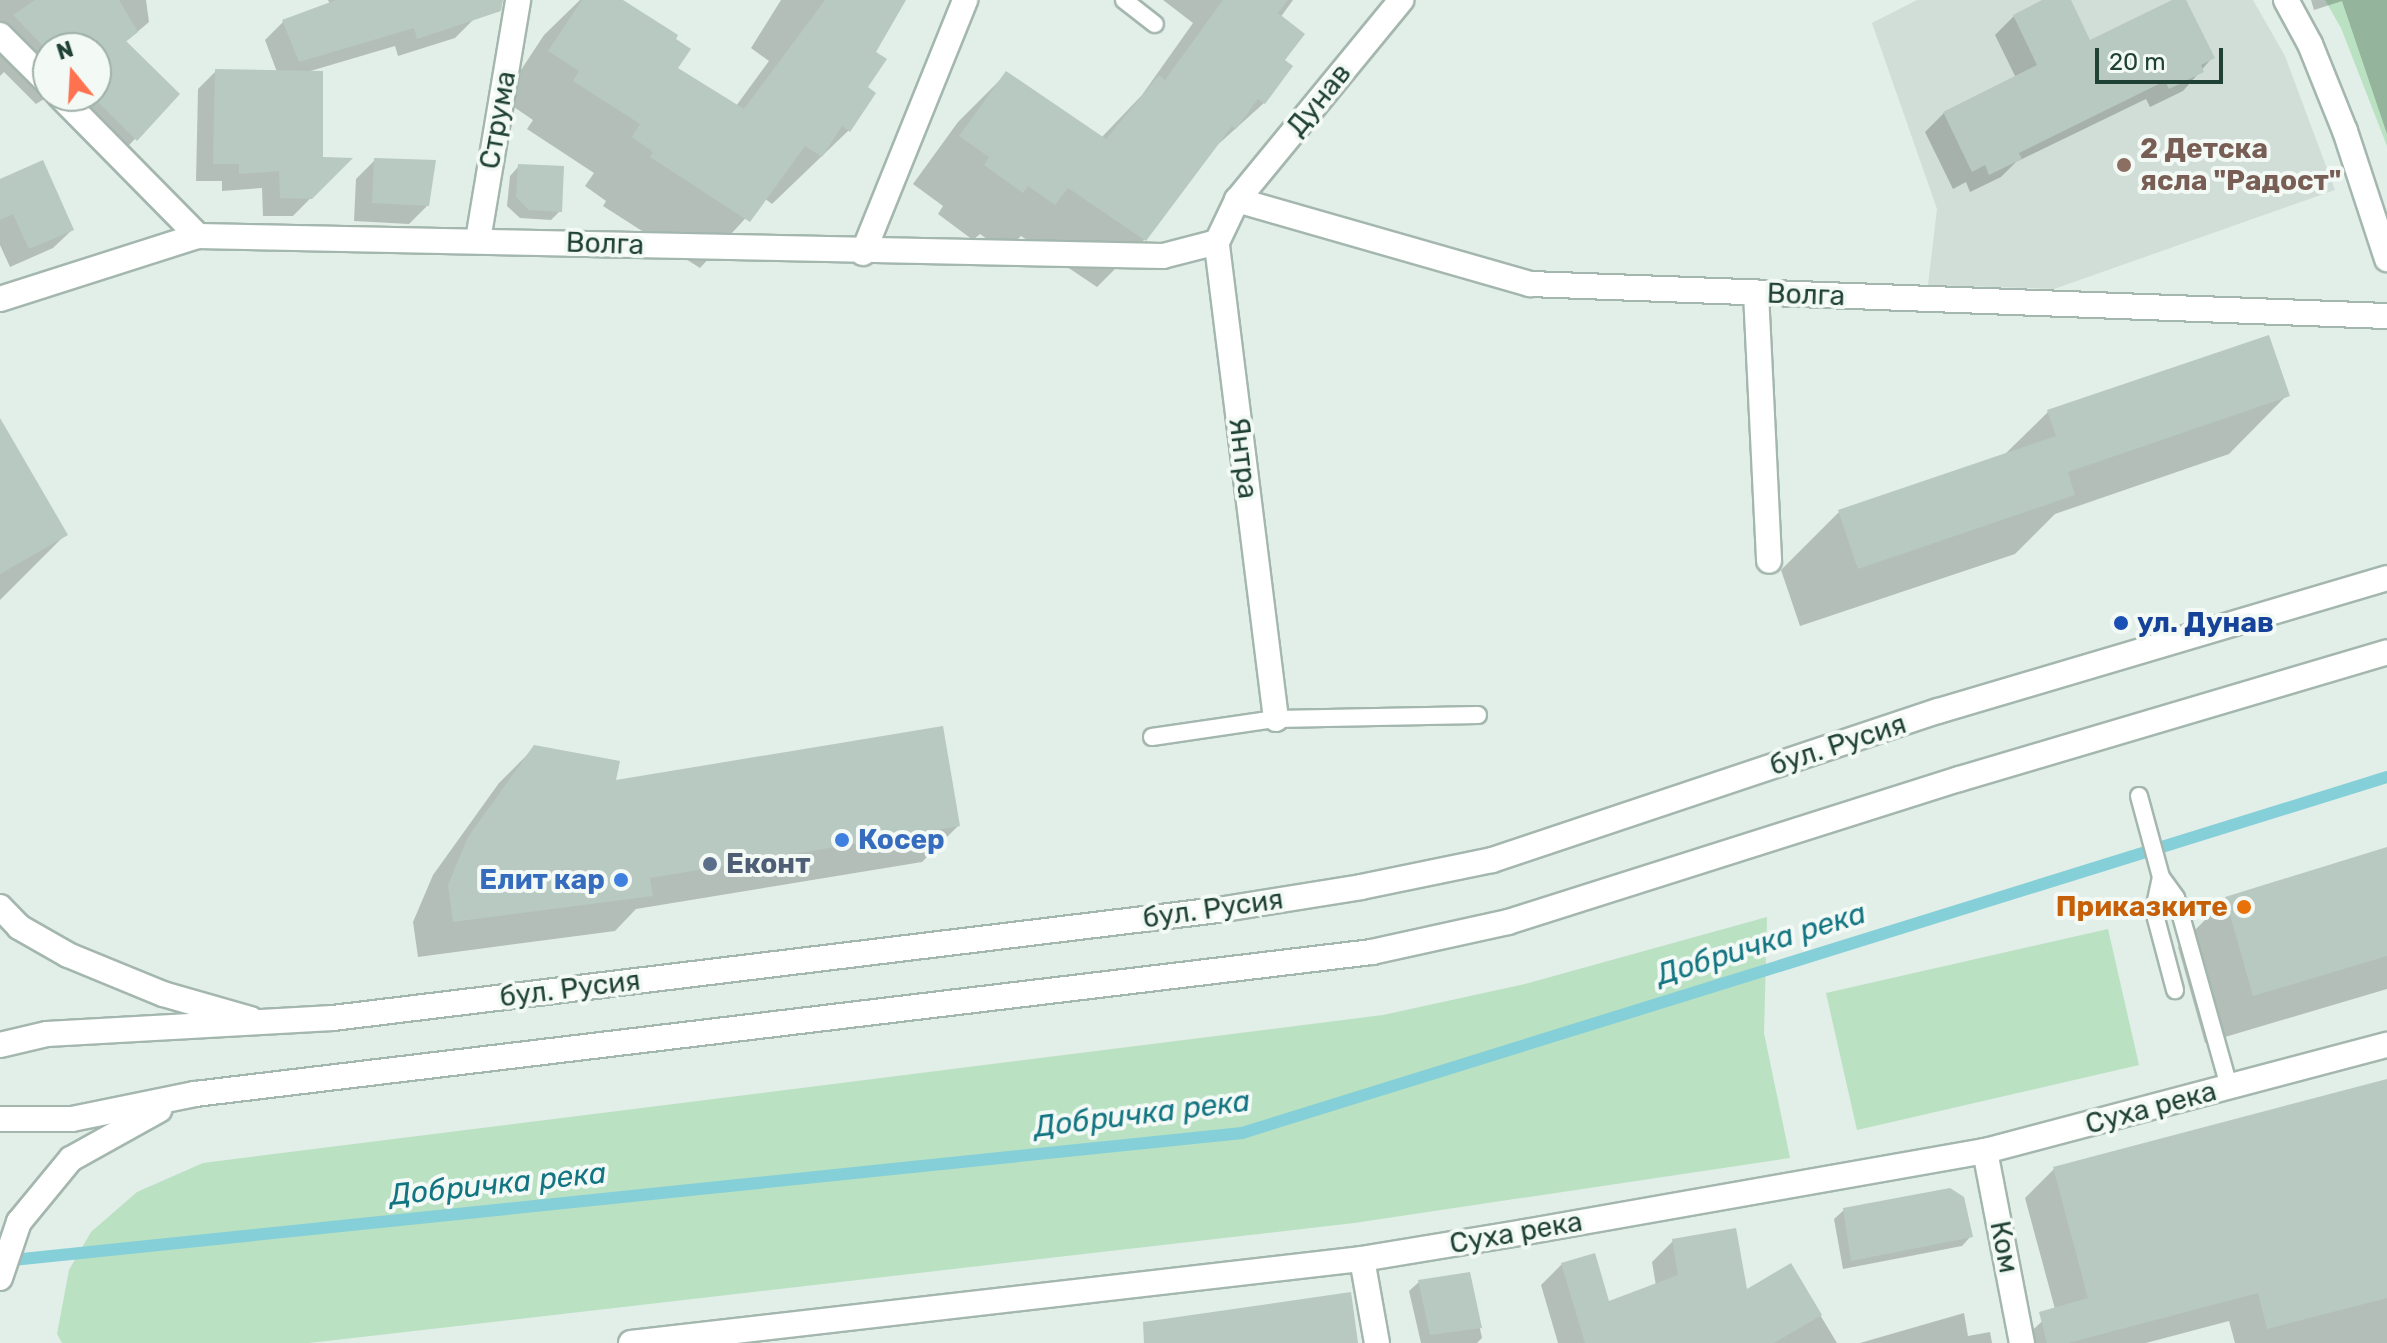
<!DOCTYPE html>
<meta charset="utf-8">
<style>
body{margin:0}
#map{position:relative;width:2387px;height:1343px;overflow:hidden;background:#e2eee8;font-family:Rubik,sans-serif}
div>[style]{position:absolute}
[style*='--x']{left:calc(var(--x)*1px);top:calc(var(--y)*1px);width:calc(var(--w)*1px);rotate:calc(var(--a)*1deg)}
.built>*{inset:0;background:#d0ded7}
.green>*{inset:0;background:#b9e1c2}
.shadow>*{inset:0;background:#0003}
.stream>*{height:12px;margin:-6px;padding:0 6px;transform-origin:6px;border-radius:6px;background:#85cfd8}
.building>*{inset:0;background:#b7c9c1}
.roads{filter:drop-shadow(2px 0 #a4b7af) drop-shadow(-2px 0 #a4b7af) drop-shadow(0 2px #a4b7af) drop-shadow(0 -2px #a4b7af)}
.service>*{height:16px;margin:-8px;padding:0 8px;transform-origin:8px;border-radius:8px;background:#fff}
.minor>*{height:24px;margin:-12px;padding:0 12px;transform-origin:12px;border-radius:12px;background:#fff}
.secondary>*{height:24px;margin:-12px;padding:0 12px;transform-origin:12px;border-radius:12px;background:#fff}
.dots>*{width:22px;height:22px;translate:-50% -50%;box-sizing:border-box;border:4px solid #f3faf6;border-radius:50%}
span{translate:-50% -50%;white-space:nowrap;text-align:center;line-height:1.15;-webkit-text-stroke:8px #f3faf6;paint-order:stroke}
.street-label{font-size:28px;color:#204136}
.education-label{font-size:28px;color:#785e54;font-weight:700}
.left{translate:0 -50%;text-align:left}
.transit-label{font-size:28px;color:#164399;font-weight:700}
.shop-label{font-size:28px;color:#366cbe;font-weight:700}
.right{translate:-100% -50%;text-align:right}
.service-label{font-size:28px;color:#4e5e75;font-weight:700}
.food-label{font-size:28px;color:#c56008;font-weight:700}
.water-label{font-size:30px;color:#147582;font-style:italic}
.north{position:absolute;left:32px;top:32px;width:80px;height:80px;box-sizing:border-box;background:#f3faf6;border:2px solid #9fb0a9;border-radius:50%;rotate:342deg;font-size:22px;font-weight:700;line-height:32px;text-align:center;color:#204136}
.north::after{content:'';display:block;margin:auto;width:28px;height:36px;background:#fe7250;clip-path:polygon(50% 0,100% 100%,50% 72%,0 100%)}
.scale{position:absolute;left:2095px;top:48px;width:128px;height:36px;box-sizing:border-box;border:4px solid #204136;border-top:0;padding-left:10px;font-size:24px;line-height:28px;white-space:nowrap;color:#204136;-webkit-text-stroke:6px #f3faf6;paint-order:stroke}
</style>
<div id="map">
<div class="built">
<div style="clip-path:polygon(1917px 0,2253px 0,2285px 56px,2335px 190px,2054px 289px,1928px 285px,1937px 209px,1872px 23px)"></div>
</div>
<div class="green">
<div style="clip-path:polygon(2325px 0,2387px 0,2387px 146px,2341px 28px)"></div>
<div style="clip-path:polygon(1767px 917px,1764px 1033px,1790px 1158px,1354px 1223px,309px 1343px,62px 1343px,57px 1334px,69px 1270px,91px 1232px,137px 1192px,203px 1163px,1383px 1015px,1525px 984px)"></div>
<div style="clip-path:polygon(2108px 929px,2139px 1065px,1857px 1130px,1826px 993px)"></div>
</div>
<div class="shadow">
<div style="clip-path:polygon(0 0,146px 0,149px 22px,96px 67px,96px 48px,48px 48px,49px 96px,36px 104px,4px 72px,0 76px)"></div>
<div style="clip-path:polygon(328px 0,468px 0,474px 19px,455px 38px,398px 56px,395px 46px,307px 72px,321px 159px,348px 160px,293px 216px,263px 216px,262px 188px,222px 191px,222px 181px,196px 181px,198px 89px,216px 71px,277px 72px,265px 40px,284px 21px,330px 4px)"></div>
<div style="clip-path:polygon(580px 0,614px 0,675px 68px,736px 106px,769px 61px,751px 48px,781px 0,902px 0,873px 52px,866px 88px,874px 93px,848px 131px,772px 204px,764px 198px,700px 268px,603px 206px,606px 201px,585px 186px,594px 173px,527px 129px,533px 120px,502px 99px,544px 35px)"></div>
<div style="clip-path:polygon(1163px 0,1293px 0,1280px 18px,1283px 60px,1264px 103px,1213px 149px,1145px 239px,1097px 287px,1021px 236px,1005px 252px,980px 234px,973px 240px,938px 214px,943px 206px,913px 184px,958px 122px,1006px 74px,1101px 138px,1142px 95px,1193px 23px)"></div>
<div style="clip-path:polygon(2047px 0,2069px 0,2090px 42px,2184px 0,2212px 58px,2183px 91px,2150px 107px,2146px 99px,2016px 162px,2001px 177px,1970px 192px,1966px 182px,1953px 189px,1925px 132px,1944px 113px,2016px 78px,1995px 35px,2014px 16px)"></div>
<div style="clip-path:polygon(2311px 0,2387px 0,2387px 134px,2342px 1px,2314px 10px)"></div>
<div style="clip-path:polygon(96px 90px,177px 94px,117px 158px,70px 111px,85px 96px,96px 96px)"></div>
<div style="clip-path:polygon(375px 160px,428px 205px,409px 224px,354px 221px,356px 179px)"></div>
<div style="clip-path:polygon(519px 166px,560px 211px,551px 220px,520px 218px,507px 206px,510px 176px)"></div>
<div style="clip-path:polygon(0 181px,72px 230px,53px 248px,10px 267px,0 245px)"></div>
<div style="clip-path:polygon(2287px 395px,2229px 454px,2055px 514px,2015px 554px,1800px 626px,1781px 570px,1839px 512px,2003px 456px,2048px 412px)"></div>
<div style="clip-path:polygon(0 422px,65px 535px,0 600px)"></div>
<div style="clip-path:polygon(535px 747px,614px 783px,958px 826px,922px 862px,636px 909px,615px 931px,418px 957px,413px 922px,433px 875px,499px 783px)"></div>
<div style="clip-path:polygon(2387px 849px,2387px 989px,2205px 1043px,2178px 947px,2226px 899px)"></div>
<div style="clip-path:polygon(2387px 1081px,2387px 1343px,2235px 1343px,2229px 1321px,2146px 1343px,2019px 1343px,2055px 1309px,2025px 1198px,2054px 1169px)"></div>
<div style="clip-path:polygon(1844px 1210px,1971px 1236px,1962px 1246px,1843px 1269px,1834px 1219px)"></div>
<div style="clip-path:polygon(1673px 1241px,1745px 1292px,1790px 1265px,1837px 1343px,1558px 1343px,1541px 1285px,1562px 1264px,1608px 1303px,1656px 1286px,1652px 1262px)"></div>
<div style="clip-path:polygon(1468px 1274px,1482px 1338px,1477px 1343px,1421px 1343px,1409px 1291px,1419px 1282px)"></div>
<div style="clip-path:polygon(1964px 1313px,1968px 1336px,1990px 1332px,1992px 1343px,1860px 1343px)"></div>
</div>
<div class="stream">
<div style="--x:3;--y:1261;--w:1246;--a:-5.9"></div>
<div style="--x:1242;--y:1133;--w:1199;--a:-17.27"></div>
</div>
<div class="building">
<div style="clip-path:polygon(35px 0,119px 0,138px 32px,126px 41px,180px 94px,137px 141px,92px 96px,96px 96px,96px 48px,48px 51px,13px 15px)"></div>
<div style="clip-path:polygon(336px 0,503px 0,501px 11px,417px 39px,414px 28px,299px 62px,282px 20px)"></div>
<div style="clip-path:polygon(582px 0,623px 0,678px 35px,676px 39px,691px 49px,678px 68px,744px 109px,825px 0,906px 0,876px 52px,887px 59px,868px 87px,876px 93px,850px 132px,842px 126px,822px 157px,805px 146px,750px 222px,650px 157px,653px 152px,632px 137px,640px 124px,573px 81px,579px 71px,548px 51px)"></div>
<div style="clip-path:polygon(1223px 0,1288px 0,1278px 13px,1305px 34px,1285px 60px,1293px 66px,1265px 104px,1258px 99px,1236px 129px,1232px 126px,1146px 241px,1068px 188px,1055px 205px,1028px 186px,1023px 193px,984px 165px,989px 157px,959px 136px,1006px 71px,1106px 139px,1159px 75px,1165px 80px)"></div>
<div style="clip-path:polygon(2042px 0,2071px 0,2090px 40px,2172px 0,2186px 0,2215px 58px,2201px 65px,2204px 72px,2169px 89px,2165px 81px,2019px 153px,2022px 159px,1989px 175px,1985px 165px,1972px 172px,1943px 112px,2037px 65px,2013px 15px)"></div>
<div style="clip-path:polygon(215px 69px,323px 71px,323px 157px,353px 158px,312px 199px,280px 198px,279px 171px,239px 174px,239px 164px,213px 164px)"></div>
<div style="clip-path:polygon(374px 158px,436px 160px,429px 206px,372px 203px)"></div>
<div style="clip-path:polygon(43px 160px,74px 230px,29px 249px,13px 214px,0 220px,0 179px)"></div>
<div style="clip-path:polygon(518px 164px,564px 166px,562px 212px,529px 210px,516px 197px)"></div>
<div style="clip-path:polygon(2269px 335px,2290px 396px,2068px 472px,2075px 495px,1858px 569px,1838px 510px,2056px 436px,2047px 410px)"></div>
<div style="clip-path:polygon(0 418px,68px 535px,0 574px)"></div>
<div style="clip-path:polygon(943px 726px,960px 826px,650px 878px,653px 896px,453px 922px,448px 885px,468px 837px,534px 745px,620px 761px,616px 780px)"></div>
<div style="clip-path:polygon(2387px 847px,2387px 956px,2253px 996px,2225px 897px)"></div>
<div style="clip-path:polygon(2387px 1079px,2387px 1298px,2267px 1329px,2258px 1293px,2068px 1343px,2047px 1343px,2039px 1312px,2088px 1298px,2053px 1167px)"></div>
<div style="clip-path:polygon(1950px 1188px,1964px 1197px,1973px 1237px,1851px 1261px,1843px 1208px)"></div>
<div style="clip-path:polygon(1736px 1228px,1747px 1289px,1791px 1263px,1822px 1315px,1774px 1343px,1585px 1343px,1561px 1263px,1595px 1253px,1609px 1301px,1678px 1275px,1672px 1239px)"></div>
<div style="clip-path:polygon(1470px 1272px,1482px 1328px,1430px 1335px,1418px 1280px)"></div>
<div style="clip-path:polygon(1351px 1292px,1358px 1343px,1144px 1343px,1143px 1322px)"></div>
</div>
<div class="roads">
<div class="service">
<div style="--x:1124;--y:0;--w:39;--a:38"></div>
<div style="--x:1152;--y:737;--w:125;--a:-8.3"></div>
<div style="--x:1276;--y:719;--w:202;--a:-1.1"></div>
<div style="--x:2139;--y:796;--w:84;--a:74.8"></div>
<div style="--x:2161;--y:877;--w:26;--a:54"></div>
<div style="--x:2176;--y:898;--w:196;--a:74.3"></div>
<div style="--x:2161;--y:877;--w:35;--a:102"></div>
<div style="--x:2154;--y:911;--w:82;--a:75.1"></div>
</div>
<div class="minor">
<div style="--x:2286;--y:0;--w:50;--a:61.4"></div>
<div style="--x:2310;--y:44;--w:94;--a:68.1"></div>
<div style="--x:2345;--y:131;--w:135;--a:71.8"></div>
<div style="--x:0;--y:35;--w:68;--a:45"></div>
<div style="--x:60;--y:96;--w:197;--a:45.4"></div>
<div style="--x:1237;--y:200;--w:305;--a:16"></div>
<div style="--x:1530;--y:284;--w:858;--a:2.14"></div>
<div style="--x:478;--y:240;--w:243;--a:-80.5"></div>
<div style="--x:863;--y:253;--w:273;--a:-68"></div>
<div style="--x:1756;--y:293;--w:268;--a:87.2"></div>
<div style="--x:0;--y:299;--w:208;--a:-17.7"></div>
<div style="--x:198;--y:236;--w:965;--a:1.19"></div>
<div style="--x:1163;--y:256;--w:56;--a:-14.5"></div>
<div style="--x:1276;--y:719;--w:481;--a:-97.1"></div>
<div style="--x:1217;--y:242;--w:47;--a:-64.5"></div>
<div style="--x:1237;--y:200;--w:259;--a:-50.6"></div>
<div style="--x:1985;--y:1151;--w:196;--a:79.1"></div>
<div style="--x:1362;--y:1259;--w:85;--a:79.9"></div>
<div style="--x:631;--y:1343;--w:736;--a:-6.56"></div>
<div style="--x:1362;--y:1259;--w:165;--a:-9.4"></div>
<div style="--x:1525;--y:1232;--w:467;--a:-10"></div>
<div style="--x:1985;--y:1151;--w:416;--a:-14.8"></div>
</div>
<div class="secondary">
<div style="--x:0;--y:907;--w:28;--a:46"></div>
<div style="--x:19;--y:927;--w:56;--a:29.7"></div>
<div style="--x:68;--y:955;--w:103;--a:22.3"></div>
<div style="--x:163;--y:994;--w:91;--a:16"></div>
<div style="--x:0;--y:1045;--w:48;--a:-13.2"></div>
<div style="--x:47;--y:1034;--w:286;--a:-3.2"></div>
<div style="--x:333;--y:1018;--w:892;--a:-6.96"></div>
<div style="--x:1218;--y:910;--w:145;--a:-9.1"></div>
<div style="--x:1361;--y:887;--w:134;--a:-11.6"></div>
<div style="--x:1492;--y:860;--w:470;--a:-18.5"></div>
<div style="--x:1938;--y:711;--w:468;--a:-16.5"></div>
<div style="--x:0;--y:1119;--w:72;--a:0"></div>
<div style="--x:72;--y:1119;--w:126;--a:-11.5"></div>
<div style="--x:195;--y:1094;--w:1186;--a:-6.88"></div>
<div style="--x:1372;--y:952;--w:139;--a:-12.4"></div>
<div style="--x:1508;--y:922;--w:473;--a:-17.6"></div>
<div style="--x:1959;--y:779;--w:446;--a:-16.5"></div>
<div style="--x:0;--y:1278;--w:59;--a:-71.3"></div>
<div style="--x:19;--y:1222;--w:82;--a:-50.5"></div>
<div style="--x:71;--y:1159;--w:101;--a:-29.1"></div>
</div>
</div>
<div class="dots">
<div style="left:2124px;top:165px;background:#8d6e63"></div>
<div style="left:2121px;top:623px;background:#1a4fb4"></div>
<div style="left:842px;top:840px;background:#3f7fe0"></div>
<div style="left:710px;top:864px;background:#5c6f8a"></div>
<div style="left:621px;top:880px;background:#3f7fe0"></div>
<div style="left:2244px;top:907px;background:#e8710a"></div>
</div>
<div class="street-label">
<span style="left:1319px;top:100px;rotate:-51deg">Дунав</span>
<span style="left:498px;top:120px;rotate:-80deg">Струма</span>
<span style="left:605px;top:244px;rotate:2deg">Волга</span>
<span style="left:1806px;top:295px;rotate:2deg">Волга</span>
<span style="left:1243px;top:458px;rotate:83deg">Янтра</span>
<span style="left:1838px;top:745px;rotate:-18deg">бул. Русия</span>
<span style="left:1213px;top:909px;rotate:-8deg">бул. Русия</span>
<span style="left:570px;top:989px;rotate:-7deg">бул. Русия</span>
<span style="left:2151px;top:1108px;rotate:-15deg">Суха река</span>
<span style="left:1516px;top:1233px;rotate:-10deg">Суха река</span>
<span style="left:2004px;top:1247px;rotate:79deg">Ком</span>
</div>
<div class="education-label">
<span class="left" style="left:2140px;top:165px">2 Детска<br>ясла "Радост"</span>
</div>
<div class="transit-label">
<span class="left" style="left:2137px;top:623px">ул. Дунав</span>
</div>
<div class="shop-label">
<span class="left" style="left:858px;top:840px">Косер</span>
<span class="right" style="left:605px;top:880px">Елит кар</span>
</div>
<div class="service-label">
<span class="left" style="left:726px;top:864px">Еконт</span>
</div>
<div class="food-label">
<span class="right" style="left:2228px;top:907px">Приказките</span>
</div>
<div class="water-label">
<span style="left:1761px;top:944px;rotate:-17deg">Добричка река</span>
<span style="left:1142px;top:1114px;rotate:-7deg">Добричка река</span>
<span style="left:498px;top:1184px;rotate:-6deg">Добричка река</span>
</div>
<div class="north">N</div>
<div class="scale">20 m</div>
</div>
